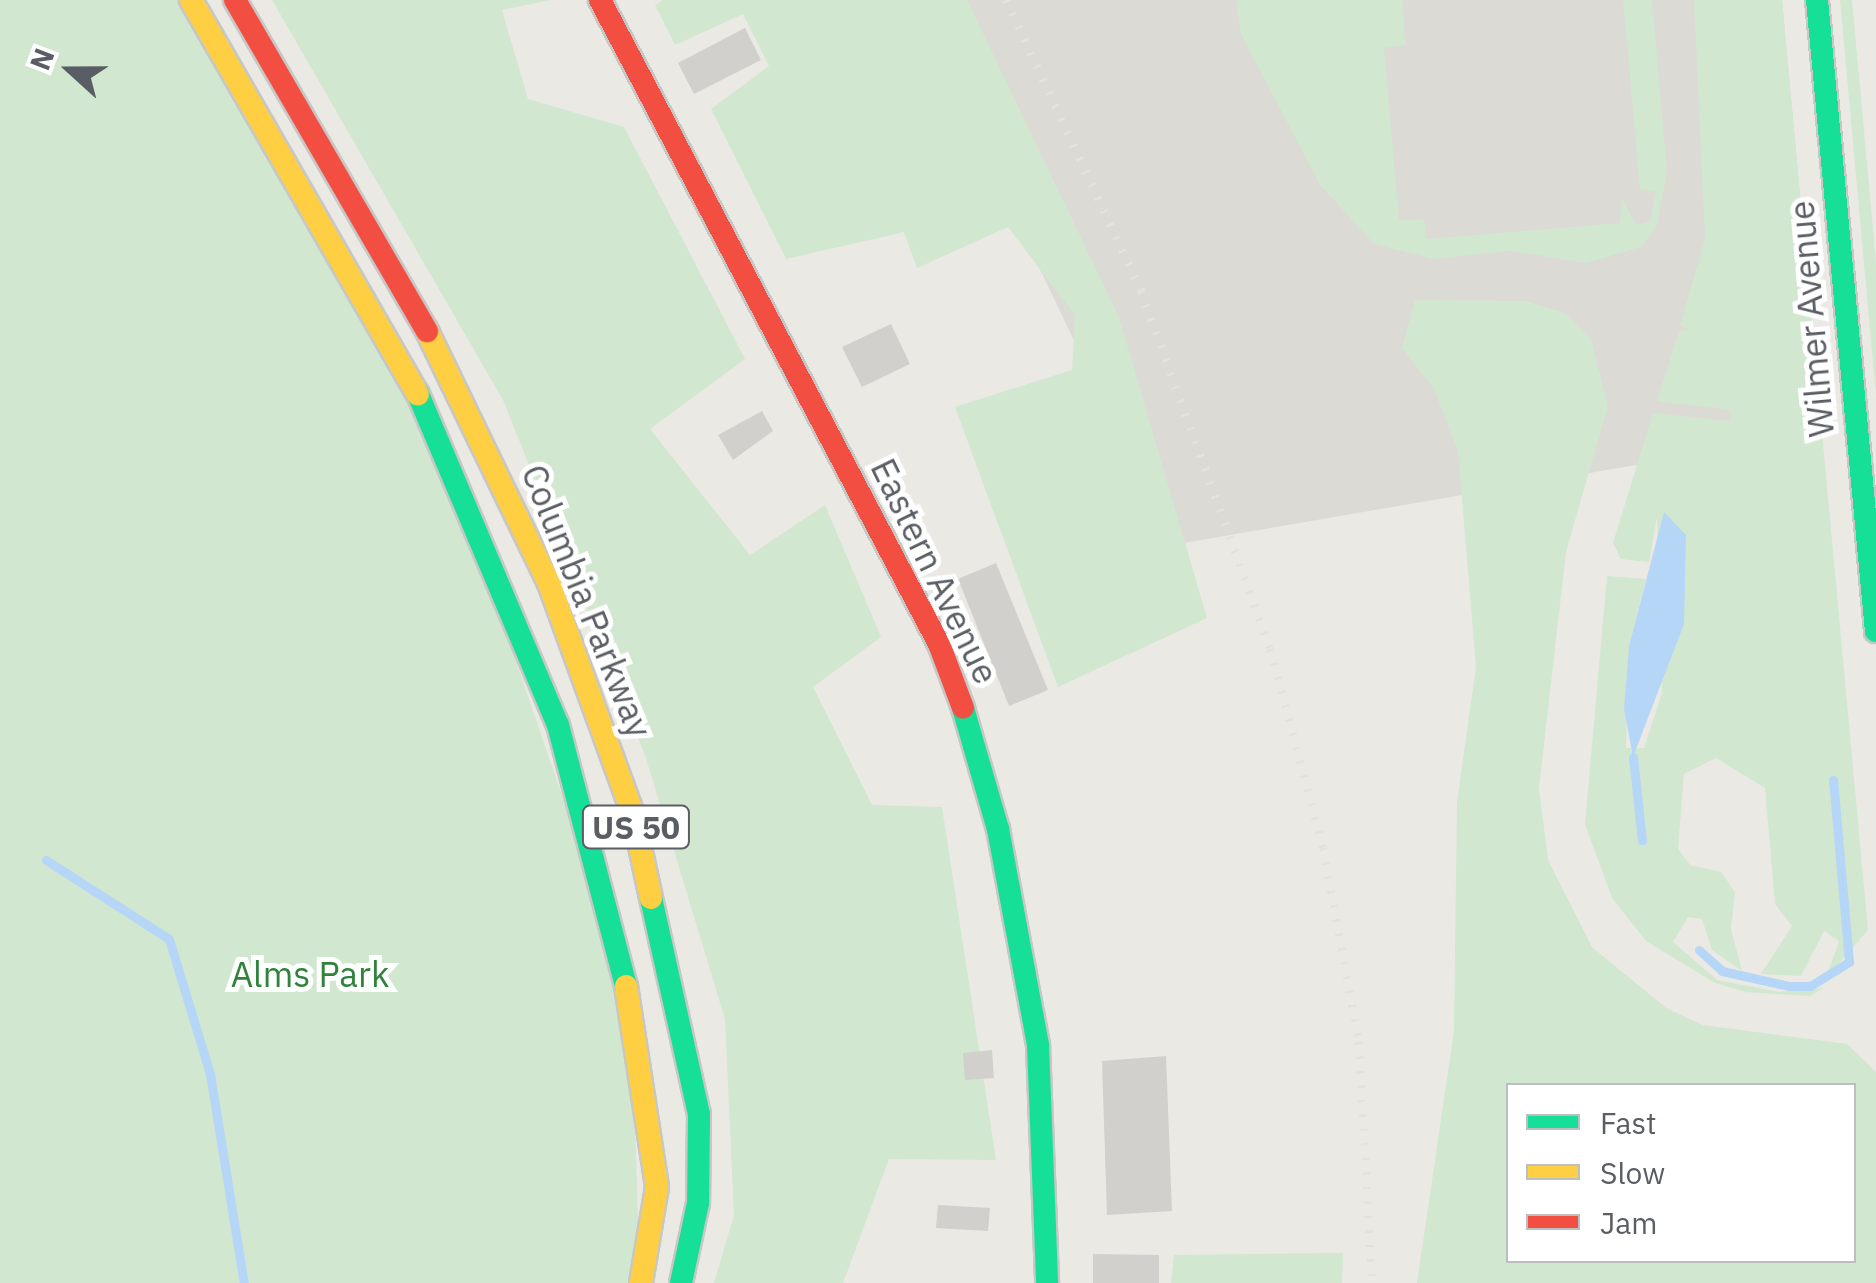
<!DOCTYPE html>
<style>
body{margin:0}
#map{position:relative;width:1876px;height:1283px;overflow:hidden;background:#eae9e4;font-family:"IBM Plex Sans",sans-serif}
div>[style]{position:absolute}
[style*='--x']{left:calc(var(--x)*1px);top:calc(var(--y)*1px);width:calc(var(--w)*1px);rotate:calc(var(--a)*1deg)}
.industrial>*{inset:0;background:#dbdad5}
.green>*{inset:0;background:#d1e7d0}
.water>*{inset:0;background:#b6d6f7}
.stream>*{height:9px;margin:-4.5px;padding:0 4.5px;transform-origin:4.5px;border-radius:4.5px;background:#b6d6f7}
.building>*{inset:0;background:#d1d0cd}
.roads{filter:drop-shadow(2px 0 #c7c7c6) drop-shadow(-2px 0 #c7c7c6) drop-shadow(0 2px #c7c7c6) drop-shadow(0 -2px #c7c7c6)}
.fast>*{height:22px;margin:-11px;padding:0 11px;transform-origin:11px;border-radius:11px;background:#16e098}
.slow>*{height:22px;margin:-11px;padding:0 11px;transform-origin:11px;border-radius:11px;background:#ffcf43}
.jam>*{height:22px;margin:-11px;padding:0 11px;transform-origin:11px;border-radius:11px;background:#f24e42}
.rail>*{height:8px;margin-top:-4px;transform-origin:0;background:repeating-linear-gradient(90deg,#e2e2e1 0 2.5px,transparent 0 14.5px)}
span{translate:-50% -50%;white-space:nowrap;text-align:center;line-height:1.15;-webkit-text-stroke:10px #fff;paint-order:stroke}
.shield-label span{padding:2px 8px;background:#fff;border:2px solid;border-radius:8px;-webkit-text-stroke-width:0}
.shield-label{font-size:32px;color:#5a5d63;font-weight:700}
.street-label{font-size:35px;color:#5a5d63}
.park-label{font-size:35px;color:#30833b}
.legend{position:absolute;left:1506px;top:1083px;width:350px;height:180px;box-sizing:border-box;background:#fff;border:2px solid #bdbec1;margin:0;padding:12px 18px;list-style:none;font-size:30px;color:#5a5d63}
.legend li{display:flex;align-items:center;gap:20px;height:50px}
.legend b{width:50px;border:2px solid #bdbec1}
.north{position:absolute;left:20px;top:20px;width:100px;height:100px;-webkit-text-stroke:8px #fff;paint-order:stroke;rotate:291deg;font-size:28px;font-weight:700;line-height:40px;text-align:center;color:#5a5d63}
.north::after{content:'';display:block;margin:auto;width:35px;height:45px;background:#5a5d63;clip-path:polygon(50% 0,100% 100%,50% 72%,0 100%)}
</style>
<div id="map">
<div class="industrial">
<div style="clip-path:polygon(911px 0,1782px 0,1822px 433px,1172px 545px)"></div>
</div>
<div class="green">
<div style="clip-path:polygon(0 0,191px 0,433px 420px,631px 996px,640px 1283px,0 1283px)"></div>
<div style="clip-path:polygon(272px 0,551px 0,502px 10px,528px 99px,624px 127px,745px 359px,650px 429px,750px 555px,825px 505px,881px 637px,813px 687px,872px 805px,942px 807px,996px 1160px,889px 1159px,843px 1283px,714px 1283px,734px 1215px,725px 1019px,645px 755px,503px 400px)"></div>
<div style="clip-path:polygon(663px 0,967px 0,1119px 317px,1207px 618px,1058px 687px,955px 407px,1072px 370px,1075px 315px,1008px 227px,917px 268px,904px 232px,786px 259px,711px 109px,769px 66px,743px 14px,675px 45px,655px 5px)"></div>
<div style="clip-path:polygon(1236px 0,1402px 0,1406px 45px,1384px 48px,1399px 220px,1424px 219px,1427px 239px,1620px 223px,1622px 198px,1636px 225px,1650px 222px,1656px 192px,1640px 189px,1623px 0,1652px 0,1667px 172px,1657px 226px,1641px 247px,1586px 263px,1511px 251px,1434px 259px,1374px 244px,1320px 185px,1241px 34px)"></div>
<div style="clip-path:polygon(1694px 0,1782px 0,1868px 930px,1826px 978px,1839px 941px,1824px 931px,1801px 976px,1761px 974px,1792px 926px,1775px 904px,1765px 788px,1716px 758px,1684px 774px,1678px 849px,1690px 865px,1721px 872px,1735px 892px,1731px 929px,1742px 971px,1712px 950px,1702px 919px,1688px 917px,1673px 942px,1717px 980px,1779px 992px,1824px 988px,1810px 996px,1746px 992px,1715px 983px,1646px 941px,1612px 898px,1585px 824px,1607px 576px,1646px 579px,1629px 646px,1626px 748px,1644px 748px,1662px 693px,1657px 517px,1649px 562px,1621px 559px,1613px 543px,1653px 413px,1731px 421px,1730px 410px,1657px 401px,1679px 331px,1691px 330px,1680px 326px,1705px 238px)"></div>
<div style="clip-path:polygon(1840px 0,1852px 0,1876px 262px,1876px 395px)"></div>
<div style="clip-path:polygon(evenodd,1415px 300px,1526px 301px,1565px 313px,1591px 339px,1608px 406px,1566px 552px,1539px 788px,1548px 860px,1592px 947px,1666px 1008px,1703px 1025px,1847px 1044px,1876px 1072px,1876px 1283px,1417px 1283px,1454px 1031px,1457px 802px,1476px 667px,1458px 451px,1434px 389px,1402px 348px,1415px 300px,1508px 1086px,1854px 1086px,1854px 1260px,1508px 1260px,1508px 1086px)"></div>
<div style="clip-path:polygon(1343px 1253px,1342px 1283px,1171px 1283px,1174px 1255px)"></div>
</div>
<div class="water">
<div style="clip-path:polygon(1664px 512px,1686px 535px,1684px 624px,1633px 757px,1624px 709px,1629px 646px)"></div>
</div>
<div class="stream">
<div style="--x:1633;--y:757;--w:84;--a:83.9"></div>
<div style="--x:46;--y:860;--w:146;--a:32.7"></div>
<div style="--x:169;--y:939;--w:141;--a:73.1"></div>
<div style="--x:210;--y:1074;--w:212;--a:80.8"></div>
<div style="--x:1699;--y:950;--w:31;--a:42"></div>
<div style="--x:1722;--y:971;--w:69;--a:12.6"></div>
<div style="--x:1789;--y:986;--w:21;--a:0"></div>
<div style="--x:1810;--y:986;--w:46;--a:-31.6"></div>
<div style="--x:1849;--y:962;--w:183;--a:-95"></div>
</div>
<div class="building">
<div style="clip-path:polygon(745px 28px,761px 60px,694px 94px,678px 63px)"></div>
<div style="clip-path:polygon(891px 324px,910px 364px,862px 387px,842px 347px)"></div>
<div style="clip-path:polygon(762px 411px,773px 431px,733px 460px,718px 435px)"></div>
<div style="clip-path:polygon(996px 563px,1048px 690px,1009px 706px,958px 579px)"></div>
<div style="clip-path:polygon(992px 1050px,994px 1078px,965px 1080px,963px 1053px)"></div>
<div style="clip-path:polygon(1166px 1056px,1172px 1211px,1107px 1215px,1102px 1061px)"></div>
<div style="clip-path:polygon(938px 1205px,990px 1208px,988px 1231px,936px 1228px)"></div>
<div style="clip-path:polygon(1093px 1254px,1159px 1255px,1159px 1283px,1093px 1283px)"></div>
</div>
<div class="roads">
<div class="fast">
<div style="--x:1817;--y:0;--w:634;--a:84.66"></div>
<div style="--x:418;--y:394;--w:359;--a:67.1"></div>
<div style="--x:558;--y:725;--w:270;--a:75.4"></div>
<div style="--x:963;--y:708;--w:126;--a:73.9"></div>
<div style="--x:998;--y:829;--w:220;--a:79.5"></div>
<div style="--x:1038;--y:1045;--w:238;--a:87.8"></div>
<div style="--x:651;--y:898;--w:221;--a:77.5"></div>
<div style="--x:699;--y:1114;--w:89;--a:90.6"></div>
<div style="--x:698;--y:1203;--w:82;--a:102"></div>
</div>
<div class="slow">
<div style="--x:191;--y:0;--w:455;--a:60.1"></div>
<div style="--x:427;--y:331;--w:283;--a:64.2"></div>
<div style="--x:550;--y:586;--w:243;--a:70"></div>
<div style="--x:633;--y:814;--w:86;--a:77.9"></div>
<div style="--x:626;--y:986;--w:203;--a:81.2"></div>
<div style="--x:657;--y:1187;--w:97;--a:99.5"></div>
</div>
<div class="jam">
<div style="--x:235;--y:0;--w:383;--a:59.9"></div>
<div style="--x:600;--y:0;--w:728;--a:62.24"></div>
<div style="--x:939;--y:644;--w:68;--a:69.4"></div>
</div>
</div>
<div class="rail">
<div style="--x:1006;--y:0;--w:321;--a:65.1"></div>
<div style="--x:1141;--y:291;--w:381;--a:70.2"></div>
<div style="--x:1270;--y:649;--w:206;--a:75.1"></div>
<div style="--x:1323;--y:848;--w:197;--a:79.5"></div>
<div style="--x:1359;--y:1042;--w:241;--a:86.9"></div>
</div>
<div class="shield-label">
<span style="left:636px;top:827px">US 50</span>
</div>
<div class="street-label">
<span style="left:1811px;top:319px;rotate:-95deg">Wilmer Avenue</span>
<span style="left:935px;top:571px;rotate:64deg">Eastern Avenue</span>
<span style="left:587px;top:601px;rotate:68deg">Columbia Parkway</span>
</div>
<div class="park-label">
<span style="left:310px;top:974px">Alms Park</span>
</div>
<ul class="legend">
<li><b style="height:12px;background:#16e098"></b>Fast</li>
<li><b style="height:12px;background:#ffcf43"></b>Slow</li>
<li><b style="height:12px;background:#f24e42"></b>Jam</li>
</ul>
<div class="north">N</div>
</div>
